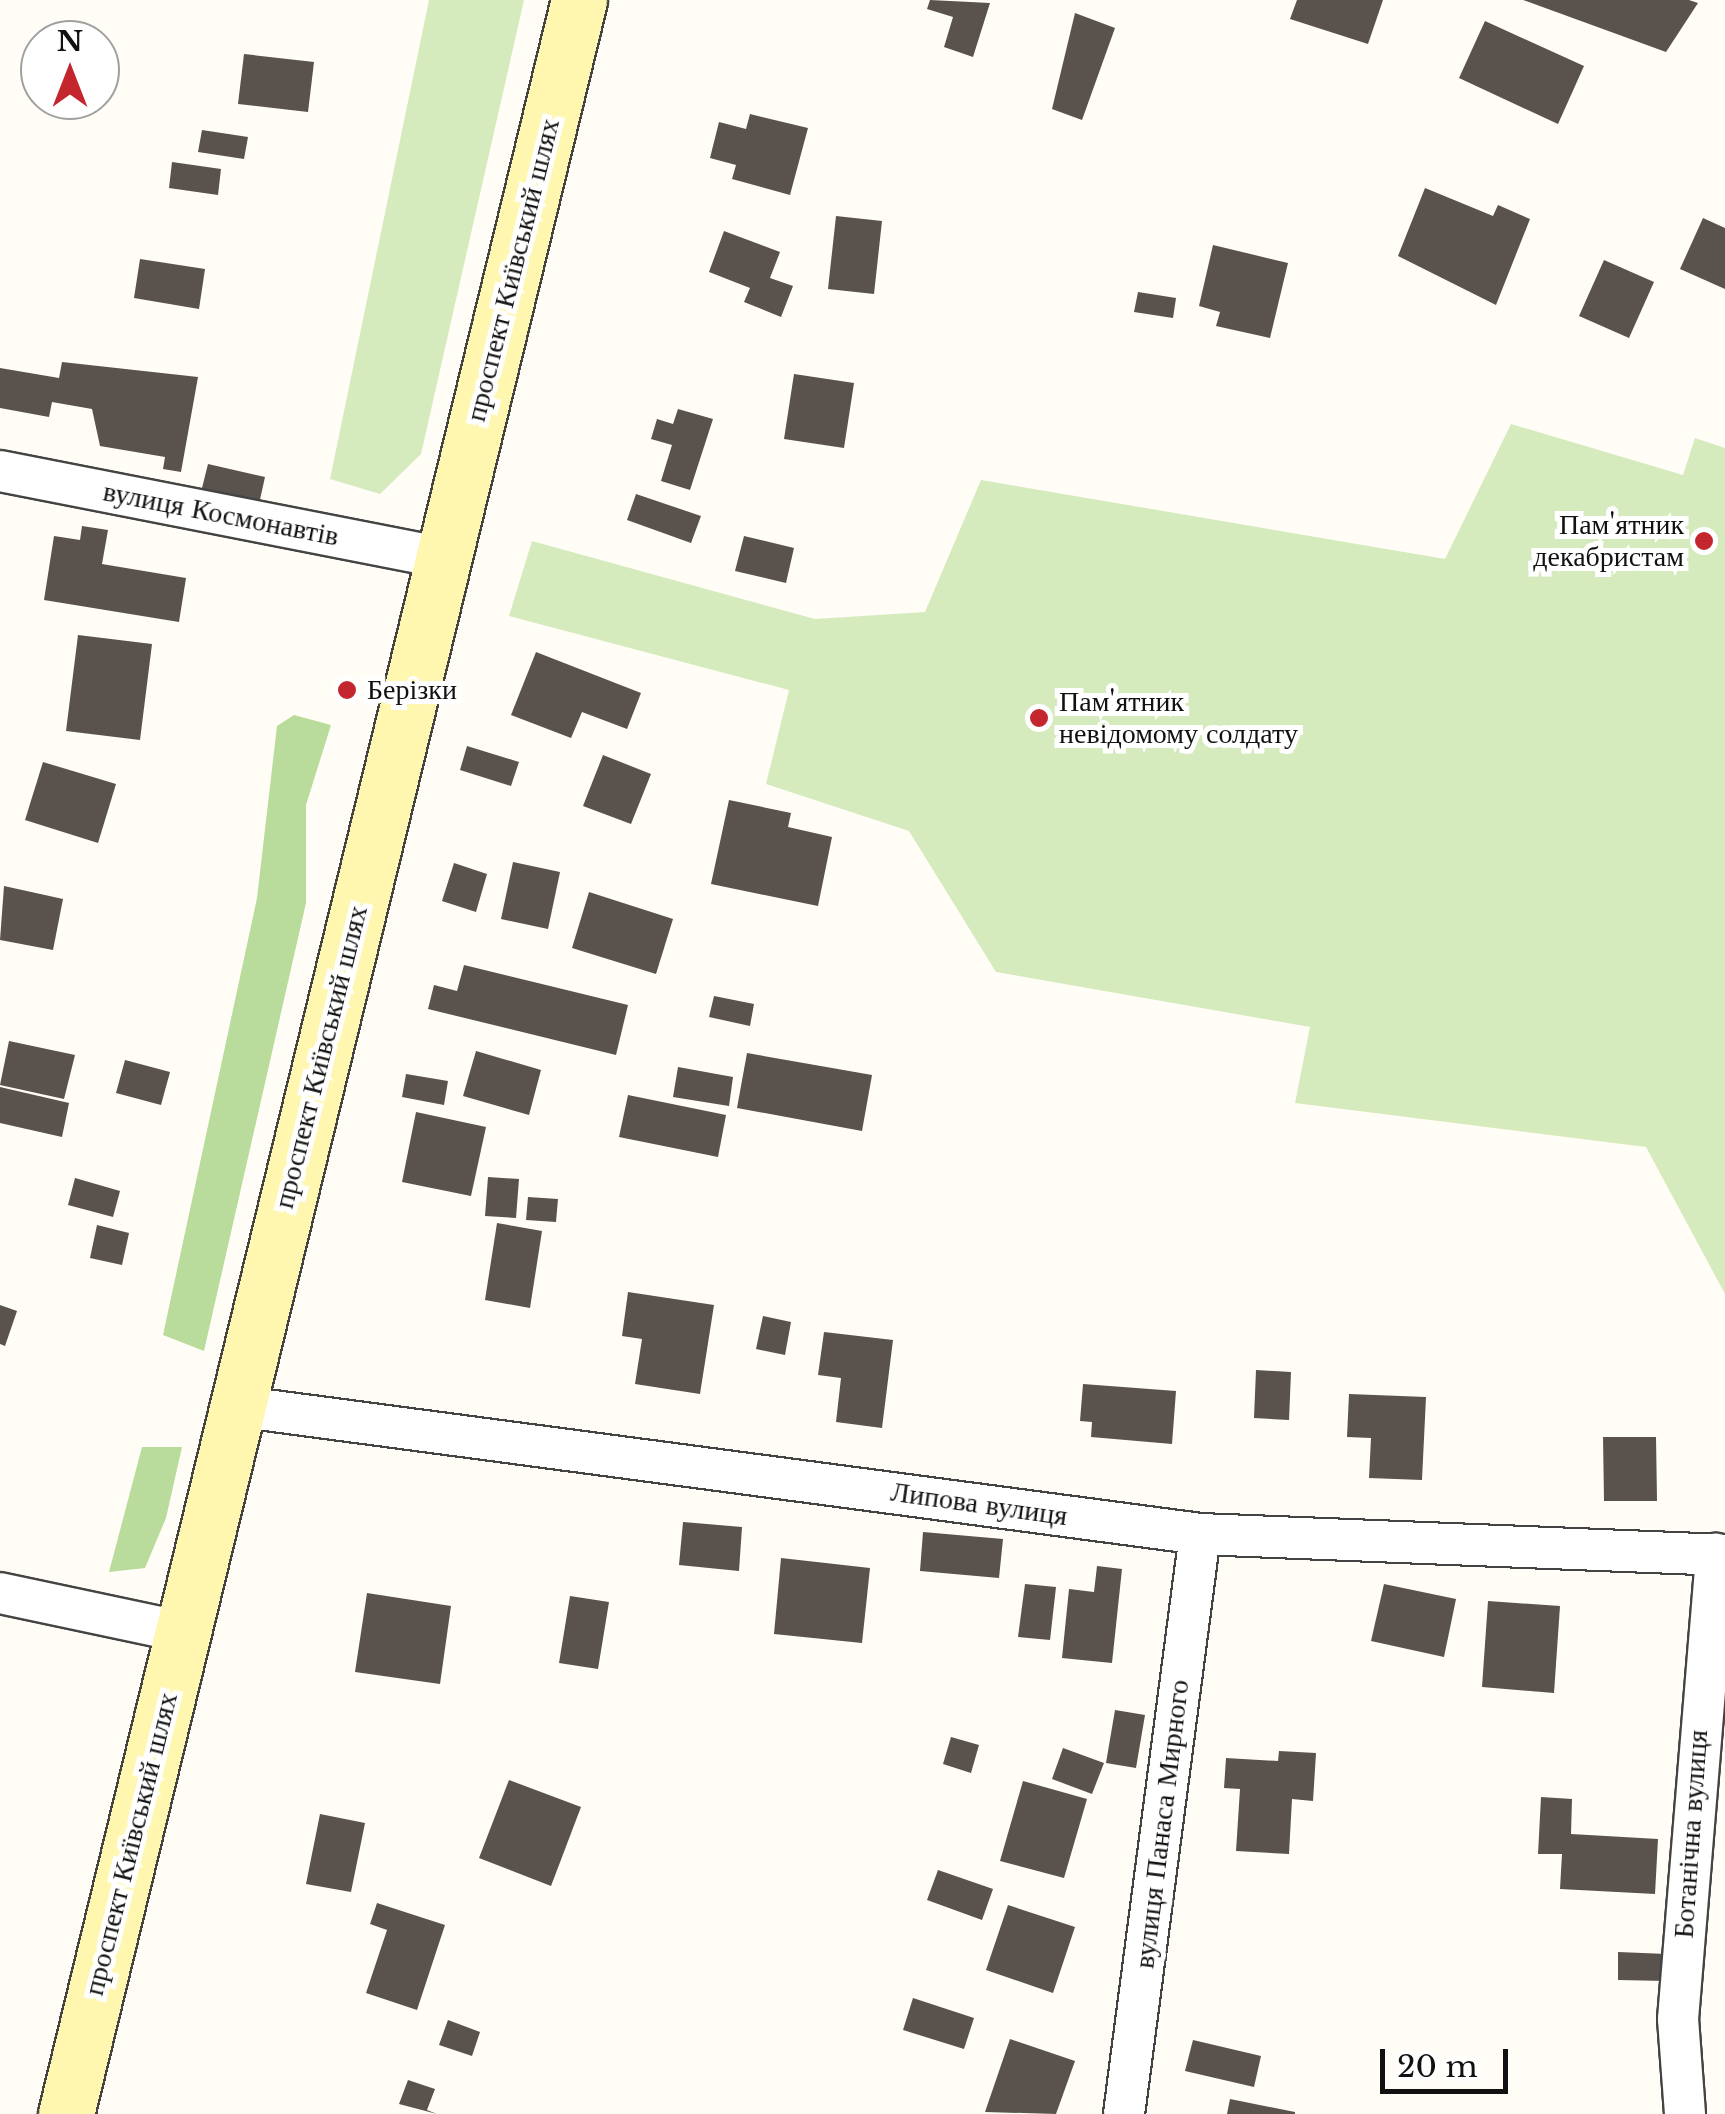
<!DOCTYPE html>
<meta charset="utf-8">
<style>
body{margin:0}
#map{position:relative;width:1725px;height:2114px;overflow:hidden;background:#fffdf5;font-family:"Libre Baskerville",serif}
div>[style]{position:absolute}
[style*='--x']{left:calc(var(--x)*1px);top:calc(var(--y)*1px);width:calc(var(--w)*1px);rotate:calc(var(--a)*1deg)}
.green>*{inset:0;background:#d5ebbd}
.forest>*{inset:0;background:#b9dc9c}
.building>*{inset:0;background:#5a524d}
.roads{filter:drop-shadow(2px 0 #444) drop-shadow(-2px 0 #444) drop-shadow(0 2px #444) drop-shadow(0 -2px #444)}
.minor>*{height:40px;margin:-20px;padding:0 20px;transform-origin:20px;border-radius:20px;background:#fff}
.secondary>*{height:55px;margin:-27.5px;padding:0 27.5px;transform-origin:27.5px;border-radius:27.5px;background:#fff6b0}
.dots>*{width:28px;height:28px;translate:-50% -50%;box-sizing:border-box;border:5px solid #fff;border-radius:50%}
span{translate:-50% -50%;white-space:nowrap;text-align:center;line-height:1.15;-webkit-text-stroke:10px #fff;paint-order:stroke}
.street-label{font-size:28px;color:#111}
.poi-label{font-size:28px;color:#111}
.right{translate:-100% -50%;text-align:right}
.left{translate:0 -50%;text-align:left}
.north{position:absolute;left:20px;top:20px;width:100px;height:100px;box-sizing:border-box;background:#fff;border:2px solid #a0a0a0;border-radius:50%;rotate:0deg;font-size:28px;font-weight:700;line-height:40px;text-align:center;color:#111}
.north::after{content:'';display:block;margin:auto;width:35px;height:45px;background:#c4262e;clip-path:polygon(50% 0,100% 100%,50% 72%,0 100%)}
.scale{position:absolute;left:1380px;top:2049px;width:128px;height:45px;box-sizing:border-box;border:5px solid #111;border-top:0;padding-left:12px;font-size:30px;line-height:35px;white-space:nowrap;color:#111;-webkit-text-stroke:8px #fff;paint-order:stroke}
</style>
<div id="map">
<div class="green">
<div style="clip-path:polygon(429px 0,524px 0,421px 454px,380px 494px,330px 479px)"></div>
<div style="clip-path:polygon(1511px 424px,1683px 475px,1695px 438px,1725px 448px,1725px 1294px,1646px 1147px,1295px 1103px,1310px 1027px,996px 972px,909px 831px,766px 784px,789px 690px,509px 616px,532px 541px,815px 619px,925px 612px,981px 480px,1445px 559px)"></div>
</div>
<div class="forest">
<div style="clip-path:polygon(294px 715px,331px 725px,306px 805px,306px 903px,204px 1351px,163px 1335px,257px 898px,277px 726px)"></div>
<div style="clip-path:polygon(142px 1447px,182px 1447px,166px 1518px,145px 1568px,109px 1572px)"></div>
</div>
<div class="building">
<div style="clip-path:polygon(930px 0,990px 3px,973px 57px,944px 47px,953px 17px,927px 9px)"></div>
<div style="clip-path:polygon(1297px 0,1383px 0,1368px 44px,1290px 19px)"></div>
<div style="clip-path:polygon(1523px 0,1689px 0,1698px 3px,1666px 52px)"></div>
<div style="clip-path:polygon(1075px 13px,1115px 28px,1082px 120px,1052px 109px)"></div>
<div style="clip-path:polygon(1485px 21px,1584px 66px,1558px 124px,1459px 78px)"></div>
<div style="clip-path:polygon(244px 54px,314px 62px,308px 112px,238px 104px)"></div>
<div style="clip-path:polygon(750px 114px,808px 128px,790px 195px,732px 179px,736px 165px,710px 158px,719px 122px,746px 129px)"></div>
<div style="clip-path:polygon(202px 130px,248px 137px,244px 159px,198px 152px)"></div>
<div style="clip-path:polygon(172px 162px,221px 169px,218px 195px,169px 188px)"></div>
<div style="clip-path:polygon(1425px 188px,1493px 216px,1498px 205px,1530px 219px,1496px 305px,1398px 256px)"></div>
<div style="clip-path:polygon(836px 216px,882px 221px,874px 294px,828px 289px)"></div>
<div style="clip-path:polygon(1703px 218px,1725px 228px,1725px 289px,1680px 269px)"></div>
<div style="clip-path:polygon(724px 231px,780px 252px,770px 278px,793px 286px,781px 317px,744px 302px,750px 288px,709px 272px)"></div>
<div style="clip-path:polygon(1213px 245px,1288px 263px,1270px 338px,1216px 326px,1220px 312px,1199px 306px)"></div>
<div style="clip-path:polygon(140px 259px,205px 269px,199px 309px,134px 298px)"></div>
<div style="clip-path:polygon(1604px 260px,1654px 282px,1629px 338px,1579px 316px)"></div>
<div style="clip-path:polygon(1138px 292px,1176px 298px,1173px 318px,1134px 312px)"></div>
<div style="clip-path:polygon(62px 362px,198px 377px,181px 472px,163px 469px,165px 457px,100px 446px,92px 409px,52px 402px,49px 417px,0 408px,0 368px,59px 378px)"></div>
<div style="clip-path:polygon(794px 374px,854px 383px,844px 448px,784px 439px)"></div>
<div style="clip-path:polygon(678px 409px,713px 419px,690px 490px,661px 481px,672px 445px,651px 439px,657px 419px,673px 424px)"></div>
<div style="clip-path:polygon(208px 464px,265px 477px,257px 513px,199px 500px)"></div>
<div style="clip-path:polygon(636px 494px,701px 516px,691px 543px,627px 520px)"></div>
<div style="clip-path:polygon(82px 526px,108px 530px,102px 564px,186px 578px,179px 622px,44px 600px,54px 536px,80px 540px)"></div>
<div style="clip-path:polygon(744px 536px,794px 548px,786px 583px,735px 571px)"></div>
<div style="clip-path:polygon(78px 635px,152px 644px,140px 740px,66px 731px)"></div>
<div style="clip-path:polygon(536px 652px,641px 693px,627px 729px,582px 712px,571px 738px,511px 715px)"></div>
<div style="clip-path:polygon(467px 746px,519px 762px,511px 786px,460px 770px)"></div>
<div style="clip-path:polygon(603px 755px,651px 774px,631px 824px,583px 806px)"></div>
<div style="clip-path:polygon(43px 762px,116px 784px,98px 843px,25px 820px)"></div>
<div style="clip-path:polygon(729px 800px,791px 813px,788px 827px,832px 837px,818px 906px,711px 884px)"></div>
<div style="clip-path:polygon(513px 862px,560px 872px,548px 929px,501px 919px)"></div>
<div style="clip-path:polygon(454px 863px,487px 874px,476px 912px,442px 901px)"></div>
<div style="clip-path:polygon(4px 886px,63px 899px,53px 950px,0 940px)"></div>
<div style="clip-path:polygon(589px 892px,673px 919px,656px 974px,572px 948px)"></div>
<div style="clip-path:polygon(464px 965px,628px 1005px,616px 1055px,428px 1009px,434px 985px,457px 991px)"></div>
<div style="clip-path:polygon(714px 996px,754px 1004px,750px 1026px,709px 1017px)"></div>
<div style="clip-path:polygon(9px 1041px,75px 1055px,64px 1099px,0 1085px)"></div>
<div style="clip-path:polygon(476px 1051px,541px 1070px,529px 1115px,463px 1096px)"></div>
<div style="clip-path:polygon(747px 1053px,872px 1075px,862px 1131px,737px 1108px)"></div>
<div style="clip-path:polygon(125px 1060px,170px 1072px,161px 1105px,116px 1093px)"></div>
<div style="clip-path:polygon(678px 1067px,733px 1077px,729px 1106px,673px 1097px)"></div>
<div style="clip-path:polygon(406px 1074px,448px 1081px,444px 1105px,402px 1097px)"></div>
<div style="clip-path:polygon(0 1087px,69px 1103px,62px 1137px,0 1123px)"></div>
<div style="clip-path:polygon(628px 1095px,726px 1115px,718px 1157px,619px 1137px)"></div>
<div style="clip-path:polygon(416px 1112px,486px 1127px,471px 1196px,402px 1182px)"></div>
<div style="clip-path:polygon(488px 1177px,519px 1179px,516px 1218px,485px 1216px)"></div>
<div style="clip-path:polygon(75px 1178px,120px 1191px,113px 1217px,68px 1205px)"></div>
<div style="clip-path:polygon(528px 1197px,558px 1199px,556px 1222px,526px 1220px)"></div>
<div style="clip-path:polygon(497px 1223px,542px 1231px,530px 1308px,485px 1300px)"></div>
<div style="clip-path:polygon(97px 1225px,129px 1233px,122px 1265px,90px 1258px)"></div>
<div style="clip-path:polygon(628px 1292px,714px 1305px,700px 1394px,635px 1384px,642px 1339px,622px 1336px)"></div>
<div style="clip-path:polygon(0 1305px,17px 1311px,5px 1346px,0 1344px)"></div>
<div style="clip-path:polygon(763px 1316px,791px 1322px,785px 1355px,756px 1349px)"></div>
<div style="clip-path:polygon(824px 1332px,893px 1340px,882px 1428px,836px 1422px,841px 1378px,818px 1375px)"></div>
<div style="clip-path:polygon(1256px 1370px,1291px 1372px,1289px 1420px,1254px 1418px)"></div>
<div style="clip-path:polygon(1083px 1384px,1176px 1391px,1172px 1444px,1091px 1437px,1092px 1422px,1080px 1421px)"></div>
<div style="clip-path:polygon(1349px 1394px,1426px 1397px,1422px 1480px,1369px 1478px,1371px 1438px,1347px 1437px)"></div>
<div style="clip-path:polygon(1603px 1437px,1656px 1437px,1657px 1501px,1604px 1501px)"></div>
<div style="clip-path:polygon(683px 1522px,742px 1527px,739px 1571px,679px 1565px)"></div>
<div style="clip-path:polygon(923px 1532px,1003px 1539px,999px 1578px,920px 1571px)"></div>
<div style="clip-path:polygon(781px 1558px,870px 1568px,862px 1643px,774px 1634px)"></div>
<div style="clip-path:polygon(1097px 1566px,1122px 1569px,1112px 1663px,1062px 1658px,1069px 1589px,1094px 1592px)"></div>
<div style="clip-path:polygon(1025px 1584px,1056px 1587px,1050px 1640px,1018px 1637px)"></div>
<div style="clip-path:polygon(1384px 1584px,1456px 1599px,1444px 1657px,1371px 1641px)"></div>
<div style="clip-path:polygon(367px 1593px,451px 1606px,440px 1684px,355px 1672px)"></div>
<div style="clip-path:polygon(570px 1596px,609px 1602px,598px 1669px,559px 1663px)"></div>
<div style="clip-path:polygon(1488px 1601px,1560px 1606px,1554px 1693px,1482px 1687px)"></div>
<div style="clip-path:polygon(1115px 1710px,1145px 1715px,1136px 1768px,1106px 1763px)"></div>
<div style="clip-path:polygon(951px 1737px,979px 1745px,971px 1773px,943px 1764px)"></div>
<div style="clip-path:polygon(1063px 1748px,1104px 1763px,1092px 1794px,1052px 1779px)"></div>
<div style="clip-path:polygon(1279px 1751px,1316px 1753px,1313px 1801px,1292px 1799px,1289px 1854px,1236px 1851px,1240px 1789px,1224px 1788px,1226px 1758px,1278px 1761px)"></div>
<div style="clip-path:polygon(509px 1780px,581px 1807px,551px 1886px,479px 1858px)"></div>
<div style="clip-path:polygon(1023px 1781px,1087px 1799px,1064px 1878px,1000px 1861px)"></div>
<div style="clip-path:polygon(1541px 1797px,1572px 1799px,1571px 1834px,1658px 1839px,1655px 1894px,1560px 1889px,1562px 1854px,1538px 1854px)"></div>
<div style="clip-path:polygon(320px 1814px,365px 1823px,351px 1892px,306px 1884px)"></div>
<div style="clip-path:polygon(938px 1870px,993px 1889px,982px 1920px,927px 1900px)"></div>
<div style="clip-path:polygon(377px 1903px,445px 1925px,417px 2010px,366px 1993px,387px 1930px,370px 1924px)"></div>
<div style="clip-path:polygon(1008px 1905px,1075px 1927px,1053px 1993px,986px 1970px)"></div>
<div style="clip-path:polygon(1618px 1952px,1667px 1954px,1666px 1981px,1618px 1980px)"></div>
<div style="clip-path:polygon(913px 1998px,974px 2018px,964px 2049px,903px 2030px)"></div>
<div style="clip-path:polygon(448px 2020px,480px 2032px,472px 2056px,439px 2045px)"></div>
<div style="clip-path:polygon(1010px 2039px,1075px 2061px,1056px 2114px,985px 2112px)"></div>
<div style="clip-path:polygon(1193px 2040px,1261px 2056px,1254px 2087px,1185px 2071px)"></div>
<div style="clip-path:polygon(408px 2080px,435px 2089px,427px 2110px,437px 2114px,399px 2104px)"></div>
<div style="clip-path:polygon(1230px 2099px,1295px 2112px,1295px 2114px,1227px 2114px)"></div>
</div>
<div class="roads">
<div class="minor">
<div style="--x:0;--y:471;--w:450;--a:11.1"></div>
<div style="--x:236;--y:1406;--w:972;--a:7.56"></div>
<div style="--x:1200;--y:1534;--w:525;--a:2.29"></div>
<div style="--x:0;--y:1593;--w:187;--a:12"></div>
<div style="--x:1124;--y:2114;--w:585;--a:-82.53"></div>
<div style="--x:1685;--y:2114;--w:95;--a:-94.2"></div>
<div style="--x:1678;--y:2019;--w:467;--a:-85.3"></div>
</div>
<div class="secondary">
<div style="--x:66;--y:2114;--w:2175;--a:-76.36"></div>
</div>
</div>
<div class="dots">
<div style="left:1704px;top:541px;background:#c4262e"></div>
<div style="left:347px;top:690px;background:#c4262e"></div>
<div style="left:1039px;top:718px;background:#c4262e"></div>
</div>
<div class="street-label">
<span style="left:513px;top:270px;rotate:-76deg">проспект Київський шлях</span>
<span style="left:221px;top:514px;rotate:11deg">вулиця Космонавтів</span>
<span style="left:321px;top:1057px;rotate:-76deg">проспект Київський шлях</span>
<span style="left:979px;top:1504px;rotate:8deg">Липова вулиця</span>
<span style="left:1162px;top:1824px;rotate:-83deg">вулиця Панаса Мирного</span>
<span style="left:1691px;top:1834px;rotate:-86deg">Ботанічна вулиця</span>
<span style="left:131px;top:1844px;rotate:-76deg">проспект Київський шлях</span>
</div>
<div class="poi-label">
<span class="right" style="left:1684px;top:541px">Пам'ятник<br>декабристам</span>
<span class="left" style="left:367px;top:690px">Берізки</span>
<span class="left" style="left:1059px;top:718px">Пам'ятник<br>невідомому солдату</span>
</div>
<div class="north">N</div>
<div class="scale">20 m</div>
</div>
